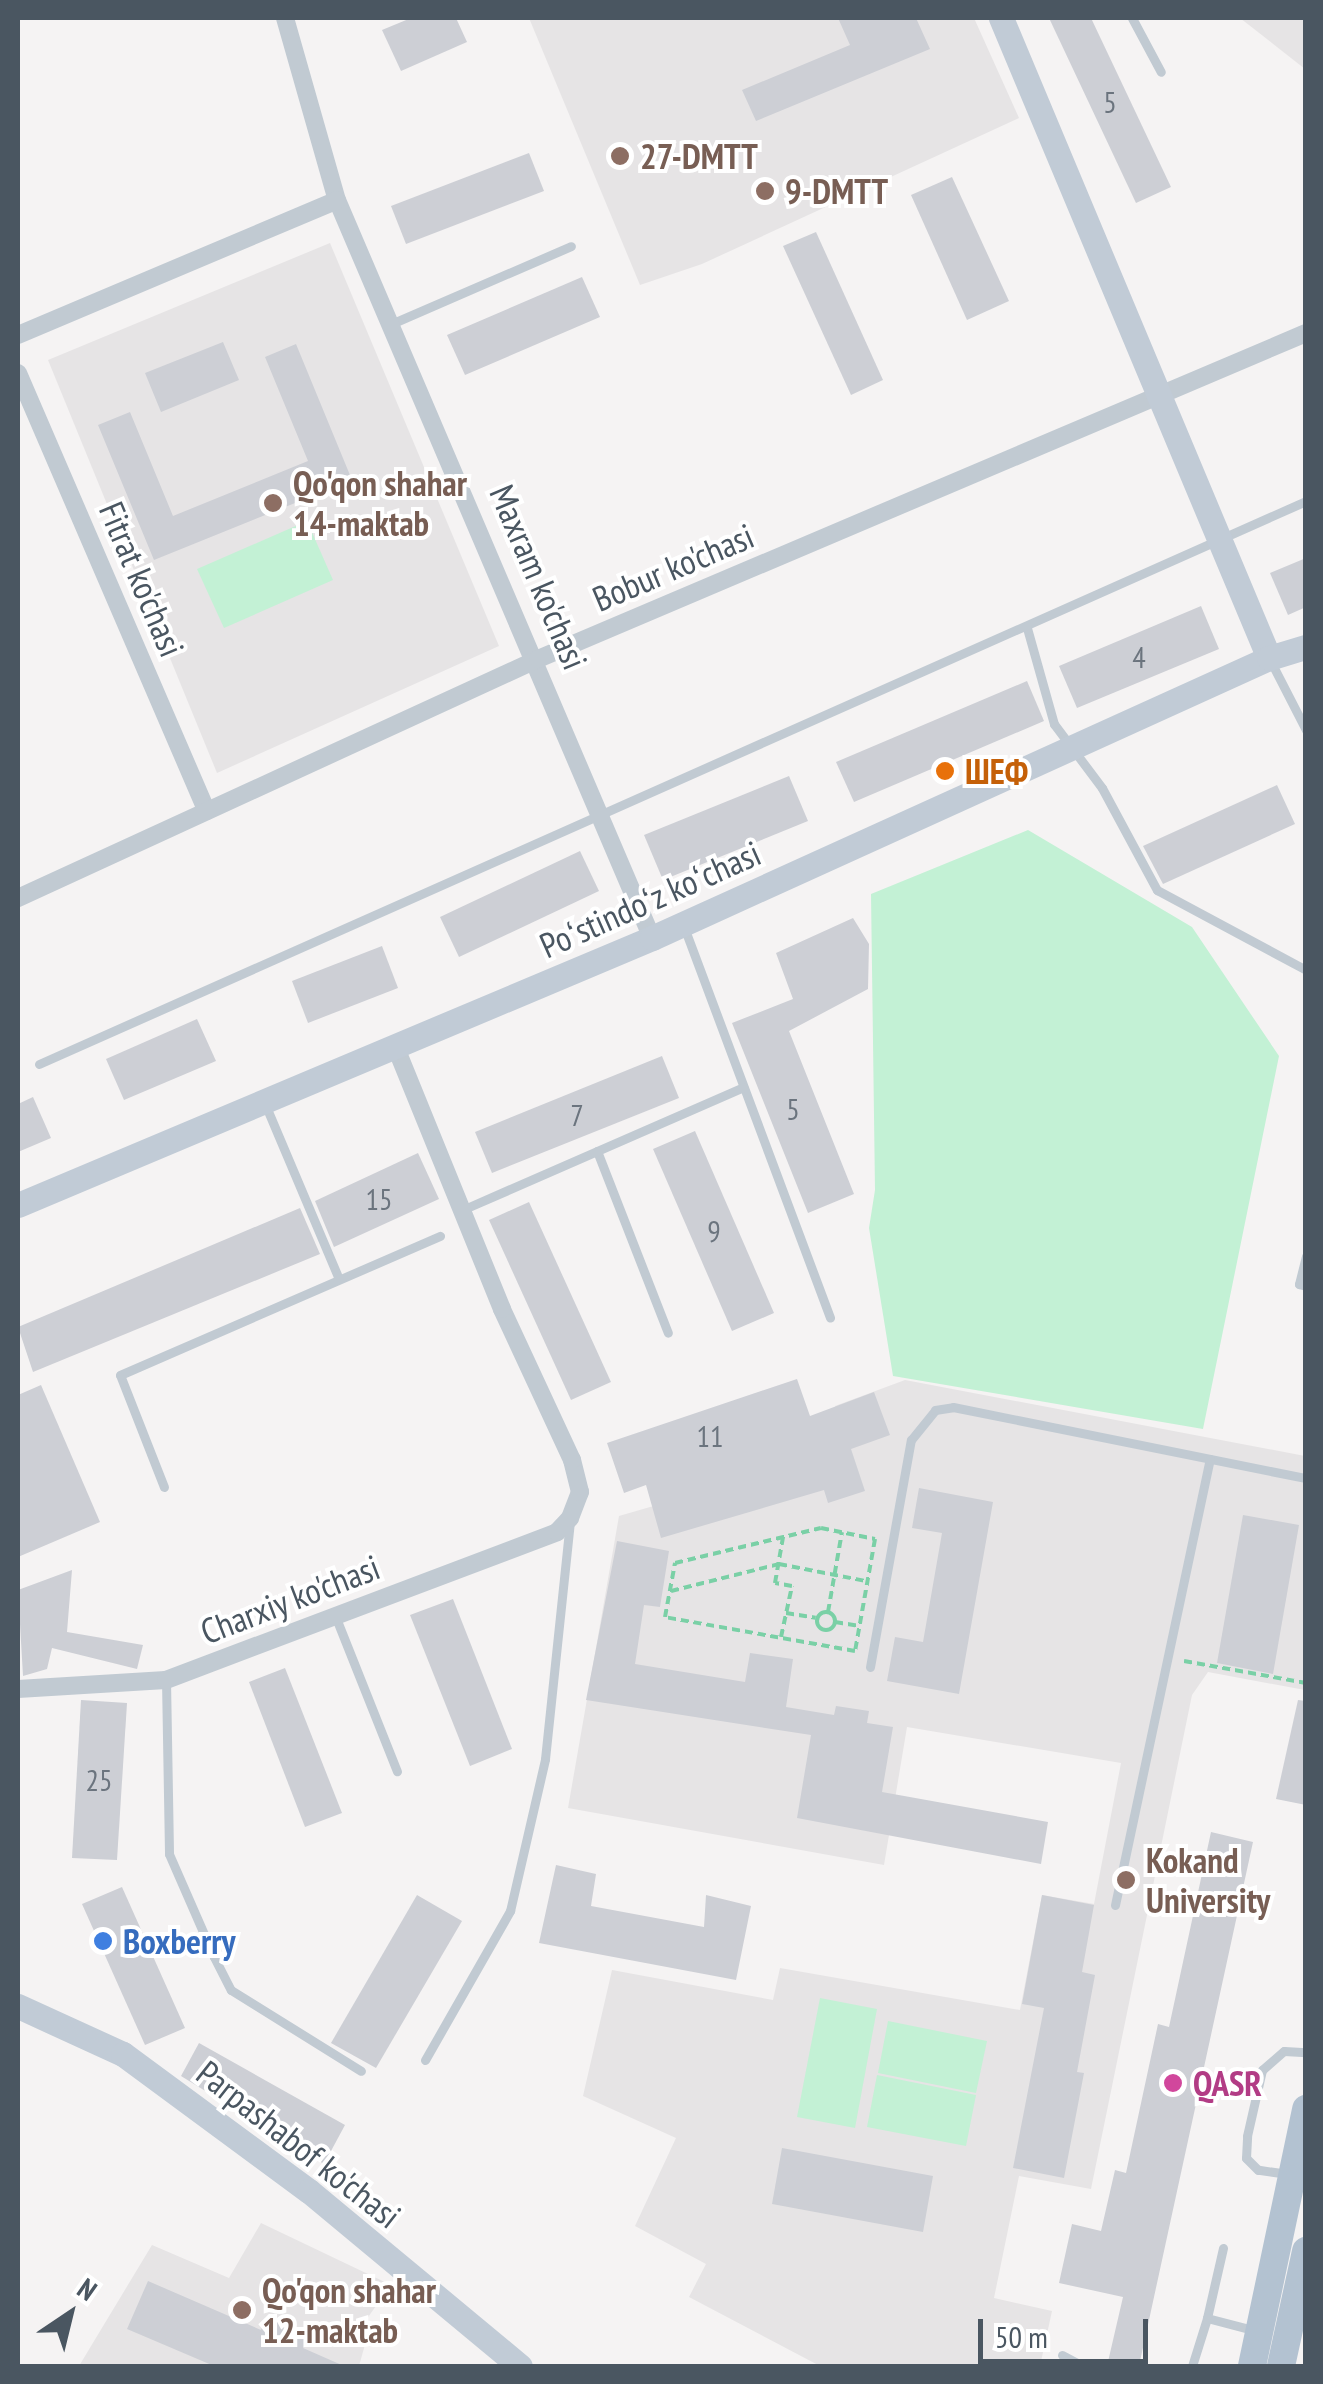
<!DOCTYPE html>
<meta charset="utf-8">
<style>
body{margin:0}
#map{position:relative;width:1323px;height:2384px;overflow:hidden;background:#f5f3f3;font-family:"PT Sans Narrow",sans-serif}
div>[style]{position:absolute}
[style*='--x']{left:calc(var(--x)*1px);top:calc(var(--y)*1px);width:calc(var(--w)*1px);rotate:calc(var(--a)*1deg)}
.education>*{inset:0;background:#e6e4e5}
.green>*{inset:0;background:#c3f1d5}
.building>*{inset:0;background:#cdcfd5}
.path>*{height:4px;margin-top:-2px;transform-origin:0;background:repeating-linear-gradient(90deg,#7ad0a6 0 8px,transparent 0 13px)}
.path>.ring{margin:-2px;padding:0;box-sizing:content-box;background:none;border:4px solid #7ad0a6;border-radius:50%}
.lane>*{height:9px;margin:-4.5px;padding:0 4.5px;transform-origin:4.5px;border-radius:4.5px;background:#c1cad2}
.street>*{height:18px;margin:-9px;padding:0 9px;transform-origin:9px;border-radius:9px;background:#c1cad2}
.secondary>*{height:25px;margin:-12.5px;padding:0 12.5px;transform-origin:12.5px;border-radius:12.5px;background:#c1cbd6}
.primary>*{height:28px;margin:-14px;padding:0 14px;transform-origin:14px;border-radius:14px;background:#b3c2d1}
.dots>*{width:28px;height:28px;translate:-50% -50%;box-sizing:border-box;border:5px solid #fff;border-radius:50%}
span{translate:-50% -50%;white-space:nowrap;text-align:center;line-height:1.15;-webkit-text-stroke:8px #fff;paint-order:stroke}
.number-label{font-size:30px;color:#6b747e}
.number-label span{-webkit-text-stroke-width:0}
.education-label{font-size:35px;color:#785e54;font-weight:700}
.left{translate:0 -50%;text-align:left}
.street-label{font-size:35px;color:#4a5661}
.food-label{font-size:35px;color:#c56008;font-weight:700}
.shop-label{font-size:35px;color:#366cbe;font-weight:700}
.hotel-label{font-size:35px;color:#b23c85;font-weight:700}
.frame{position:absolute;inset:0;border:20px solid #4a5661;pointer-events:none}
.north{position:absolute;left:20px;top:2264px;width:100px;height:100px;-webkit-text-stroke:8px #fff;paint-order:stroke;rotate:35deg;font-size:28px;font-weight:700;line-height:40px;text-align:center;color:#4a5661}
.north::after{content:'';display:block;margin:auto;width:35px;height:45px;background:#4a5661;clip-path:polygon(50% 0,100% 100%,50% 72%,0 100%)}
.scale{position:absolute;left:978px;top:2319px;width:170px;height:45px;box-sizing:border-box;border:5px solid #4a5661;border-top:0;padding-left:12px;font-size:30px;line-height:35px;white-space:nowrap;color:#4a5661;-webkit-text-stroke:8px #fff;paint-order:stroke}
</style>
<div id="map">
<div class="education">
<div style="clip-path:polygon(529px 18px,974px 18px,1019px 118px,702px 264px,640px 285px)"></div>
<div style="clip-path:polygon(1240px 18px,1305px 18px,1305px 69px)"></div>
<div style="clip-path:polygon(330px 243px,499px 646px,217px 773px,48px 360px)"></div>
<div style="clip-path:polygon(905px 1380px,1305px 1456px,1305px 1690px,1208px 1672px,1192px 1695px,1091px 2189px,1019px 2176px,994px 2298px,1052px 2311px,1040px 2366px,820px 2366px,689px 2297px,706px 2264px,635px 2226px,676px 2138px,583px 2096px,612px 1970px,773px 2000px,780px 1968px,1020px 2010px,1042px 1895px,1094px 1904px,1121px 1763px,907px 1727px,884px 1865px,568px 1808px,619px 1516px,850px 1449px,835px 1406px)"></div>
<div style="clip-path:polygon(261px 2223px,391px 2285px,356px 2334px,366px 2341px,359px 2366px,79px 2366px,152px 2245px,229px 2278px)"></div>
</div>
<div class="green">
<div style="clip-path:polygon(307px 521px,333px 580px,224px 628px,197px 569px)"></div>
<div style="clip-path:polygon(1028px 830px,1192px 927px,1279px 1056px,1203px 1429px,893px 1376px,869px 1228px,875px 1190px,871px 894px)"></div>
<div style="clip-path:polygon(820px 1998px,877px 2009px,855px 2128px,797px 2117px)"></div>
<div style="clip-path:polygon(888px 2021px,987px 2041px,976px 2093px,878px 2073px)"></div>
<div style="clip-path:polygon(877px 2075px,976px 2095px,966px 2146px,867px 2127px)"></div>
</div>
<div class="building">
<div style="clip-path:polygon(411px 18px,456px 18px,467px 42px,401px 71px,382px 30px)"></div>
<div style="clip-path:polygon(838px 18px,916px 18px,930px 49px,756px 121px,742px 90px,850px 45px)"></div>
<div style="clip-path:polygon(1049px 18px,1091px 18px,1171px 187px,1136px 203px)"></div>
<div style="clip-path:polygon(529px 153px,544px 191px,406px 244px,391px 206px)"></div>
<div style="clip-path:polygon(952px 177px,1009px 301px,967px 320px,911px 195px)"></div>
<div style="clip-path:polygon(816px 232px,883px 380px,851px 395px,783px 246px)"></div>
<div style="clip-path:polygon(582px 277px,600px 317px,465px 375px,447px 335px)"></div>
<div style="clip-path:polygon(223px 342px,239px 380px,161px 412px,145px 373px)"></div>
<div style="clip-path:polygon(296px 344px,352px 480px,154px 560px,98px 425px,130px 412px,173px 516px,308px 461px,265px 357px)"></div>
<div style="clip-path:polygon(1306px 558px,1306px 607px,1288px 615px,1270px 573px)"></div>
<div style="clip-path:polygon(1201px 606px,1219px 649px,1077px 708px,1059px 666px)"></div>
<div style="clip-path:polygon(1027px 681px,1044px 721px,854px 802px,836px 762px)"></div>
<div style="clip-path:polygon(789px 776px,808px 821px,663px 880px,644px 835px)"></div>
<div style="clip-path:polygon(1277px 785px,1295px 824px,1163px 884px,1143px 846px)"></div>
<div style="clip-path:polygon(580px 851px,599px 891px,459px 957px,440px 917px)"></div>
<div style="clip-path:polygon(853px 918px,869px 944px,868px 989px,789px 1031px,854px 1194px,808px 1213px,732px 1023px,793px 999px,776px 953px)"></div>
<div style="clip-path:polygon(382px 946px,398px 988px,308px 1023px,292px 981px)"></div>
<div style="clip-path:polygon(197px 1019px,216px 1061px,124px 1100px,106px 1059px)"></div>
<div style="clip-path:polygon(662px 1056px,679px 1098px,492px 1173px,475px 1132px)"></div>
<div style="clip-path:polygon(33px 1097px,51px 1138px,18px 1152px,18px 1104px)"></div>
<div style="clip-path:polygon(695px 1131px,774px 1313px,732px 1331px,653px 1149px)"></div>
<div style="clip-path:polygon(418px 1153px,439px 1199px,334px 1247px,315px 1201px)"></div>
<div style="clip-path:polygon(529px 1202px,611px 1382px,571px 1400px,489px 1220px)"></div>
<div style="clip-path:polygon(300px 1208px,320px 1254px,33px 1372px,18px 1327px)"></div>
<div style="clip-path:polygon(797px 1379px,810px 1416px,874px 1392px,890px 1435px,851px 1449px,865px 1491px,828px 1503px,824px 1490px,661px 1538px,646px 1485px,624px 1493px,607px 1443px)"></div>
<div style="clip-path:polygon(41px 1385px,100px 1522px,18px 1557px,18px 1395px)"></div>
<div style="clip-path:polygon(919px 1488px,993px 1502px,959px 1694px,887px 1681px,895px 1637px,923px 1642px,942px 1533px,912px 1528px)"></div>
<div style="clip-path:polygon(1243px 1515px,1299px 1525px,1273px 1674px,1217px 1663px)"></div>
<div style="clip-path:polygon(617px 1541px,669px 1551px,660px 1607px,644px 1605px,635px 1664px,745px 1682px,750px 1653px,793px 1659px,786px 1707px,834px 1715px,836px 1706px,869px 1711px,867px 1723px,893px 1727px,882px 1792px,1048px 1822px,1041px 1864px,797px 1818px,811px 1735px,586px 1700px)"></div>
<div style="clip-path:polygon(72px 1570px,67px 1632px,143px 1645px,137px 1669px,52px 1648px,47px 1669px,23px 1676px,18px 1590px)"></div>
<div style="clip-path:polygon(453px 1599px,512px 1749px,470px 1766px,410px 1615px)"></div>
<div style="clip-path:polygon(285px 1668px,342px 1813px,305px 1827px,249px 1682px)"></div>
<div style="clip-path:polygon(81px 1700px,127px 1703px,117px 1860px,72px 1858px)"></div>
<div style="clip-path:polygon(1298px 1700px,1306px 1701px,1306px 1805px,1276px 1799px)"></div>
<div style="clip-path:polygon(1211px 1832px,1253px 1842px,1139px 2366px,1107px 2366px,1123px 2297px,1059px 2283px,1072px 2224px,1101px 2231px,1115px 2170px,1126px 2173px,1158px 2024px,1169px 2027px)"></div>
<div style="clip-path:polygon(556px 1865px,596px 1874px,591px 1906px,704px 1927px,706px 1895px,751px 1906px,736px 1980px,539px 1943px)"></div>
<div style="clip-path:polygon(122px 1887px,185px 2028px,145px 2045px,82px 1904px)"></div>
<div style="clip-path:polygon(417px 1895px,462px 1921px,376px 2068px,331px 2043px)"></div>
<div style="clip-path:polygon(1042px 1895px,1094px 1905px,1082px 1972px,1095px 1975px,1077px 2072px,1084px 2073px,1064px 2178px,1013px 2168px,1044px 2008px,1022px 2004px)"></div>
<div style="clip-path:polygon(199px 2043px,345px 2125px,324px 2164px,181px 2076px)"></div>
<div style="clip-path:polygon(782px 2148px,933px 2176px,923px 2232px,772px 2204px)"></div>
<div style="clip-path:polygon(148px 2281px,261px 2330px,266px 2317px,309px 2336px,303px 2348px,344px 2366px,214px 2366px,127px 2329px)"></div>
</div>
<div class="path">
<div style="--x:821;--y:1528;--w:55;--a:11.5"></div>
<div style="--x:875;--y:1539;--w:114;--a:100.1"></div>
<div style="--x:855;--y:1651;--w:193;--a:-169.9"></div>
<div style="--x:665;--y:1617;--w:55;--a:-79.5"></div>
<div style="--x:675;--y:1563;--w:150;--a:-13.5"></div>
<div style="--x:671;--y:1591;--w:111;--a:-14"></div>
<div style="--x:779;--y:1564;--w:89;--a:11.1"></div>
<div class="ring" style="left:817px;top:1612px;width:14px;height:14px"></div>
<div style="--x:828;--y:1612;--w:81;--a:-80.1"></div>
<div style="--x:786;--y:1613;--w:30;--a:9"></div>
<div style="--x:835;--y:1622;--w:25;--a:9"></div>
<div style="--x:781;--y:1637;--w:52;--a:-77.8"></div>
<div style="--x:792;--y:1586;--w:17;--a:-170"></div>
<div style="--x:775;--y:1583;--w:47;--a:-80.1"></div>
<div style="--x:1184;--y:1661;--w:124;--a:10.2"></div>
</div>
<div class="lane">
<div style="--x:1132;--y:18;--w:61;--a:61.8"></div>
<div style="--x:391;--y:324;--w:196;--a:-23.4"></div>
<div style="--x:1027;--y:628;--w:100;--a:74.3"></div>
<div style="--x:1054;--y:724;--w:80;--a:53.1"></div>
<div style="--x:1102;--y:788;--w:116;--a:61.7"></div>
<div style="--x:1157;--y:890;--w:169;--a:28.2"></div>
<div style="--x:1270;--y:660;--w:79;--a:62.8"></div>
<div style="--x:684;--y:927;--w:417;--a:69.5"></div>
<div style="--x:39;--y:1064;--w:1386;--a:-23.96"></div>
<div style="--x:265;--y:1104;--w:190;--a:67.1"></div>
<div style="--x:597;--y:1151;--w:195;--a:68.7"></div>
<div style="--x:462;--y:1210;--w:307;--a:-23.6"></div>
<div style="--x:1306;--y:1256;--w:29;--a:104"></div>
<div style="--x:1299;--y:1284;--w:7;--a:16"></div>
<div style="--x:164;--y:1487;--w:120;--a:-111.4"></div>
<div style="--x:120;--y:1375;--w:349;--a:-23.5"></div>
<div style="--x:336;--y:1618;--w:165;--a:68.3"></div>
<div style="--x:870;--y:1667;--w:231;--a:-79.8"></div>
<div style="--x:911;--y:1440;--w:38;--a:-51"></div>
<div style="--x:935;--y:1410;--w:18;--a:-9"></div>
<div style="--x:953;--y:1407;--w:360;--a:11.4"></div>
<div style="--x:166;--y:1680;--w:174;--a:89"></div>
<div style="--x:169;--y:1854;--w:112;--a:66.4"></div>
<div style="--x:214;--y:1957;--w:37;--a:63"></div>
<div style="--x:231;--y:1990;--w:153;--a:31.9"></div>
<div style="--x:1115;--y:1905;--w:456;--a:-78"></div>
<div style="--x:425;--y:2060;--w:172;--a:-60.3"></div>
<div style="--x:510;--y:1911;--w:156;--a:-77"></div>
<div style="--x:545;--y:1759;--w:240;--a:-84"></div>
<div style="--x:1288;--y:2174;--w:30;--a:-172"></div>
<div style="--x:1258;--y:2170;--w:17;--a:-135"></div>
<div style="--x:1246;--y:2158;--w:22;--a:-87"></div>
<div style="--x:1247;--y:2136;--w:68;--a:-77.2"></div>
<div style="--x:1262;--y:2070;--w:29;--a:-41"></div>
<div style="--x:1284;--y:2051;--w:22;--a:3"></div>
<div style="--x:1223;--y:2248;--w:72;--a:102.9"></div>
<div style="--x:1207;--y:2318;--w:52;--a:14.6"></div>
<div style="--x:1062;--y:2355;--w:24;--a:28"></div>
<div style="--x:1192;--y:2366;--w:50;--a:-72.6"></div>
</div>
<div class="street">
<div style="--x:285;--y:18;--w:189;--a:74.1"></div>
<div style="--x:337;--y:200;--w:802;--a:66.89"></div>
<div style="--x:18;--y:335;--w:346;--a:-22.9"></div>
<div style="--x:18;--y:373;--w:477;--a:66.7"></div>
<div style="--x:18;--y:898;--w:572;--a:-24.68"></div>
<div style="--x:538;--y:659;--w:834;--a:-23"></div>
<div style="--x:18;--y:1689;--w:148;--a:-3.5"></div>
<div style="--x:166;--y:1680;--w:418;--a:-20.7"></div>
<div style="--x:557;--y:1532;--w:19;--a:-47"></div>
<div style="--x:570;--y:1518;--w:28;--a:-69"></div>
<div style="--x:580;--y:1492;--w:33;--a:-104"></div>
<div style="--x:572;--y:1460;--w:166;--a:-114.9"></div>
<div style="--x:502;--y:1309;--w:284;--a:-112.1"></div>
</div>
<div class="secondary">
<div style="--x:1001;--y:18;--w:694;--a:67.28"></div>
<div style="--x:18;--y:1205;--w:688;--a:-22.84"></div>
<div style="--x:652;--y:938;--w:678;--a:-24.41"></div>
<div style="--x:1269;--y:658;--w:39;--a:-17"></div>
<div style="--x:18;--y:2006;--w:115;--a:24.6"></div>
<div style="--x:123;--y:2054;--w:231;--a:36.4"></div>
<div style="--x:309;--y:2191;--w:274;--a:39.7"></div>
</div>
<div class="primary">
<div style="--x:1252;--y:2366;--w:263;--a:-78.1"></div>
<div style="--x:1281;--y:2366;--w:118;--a:-77.7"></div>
</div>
<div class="dots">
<div style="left:620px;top:156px;background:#8d6e63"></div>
<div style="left:765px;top:191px;background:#8d6e63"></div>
<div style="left:273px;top:503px;background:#8d6e63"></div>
<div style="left:945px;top:771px;background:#e8710a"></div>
<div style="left:1126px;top:1880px;background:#8d6e63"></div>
<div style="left:103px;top:1941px;background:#3f7fe0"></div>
<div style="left:1173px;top:2083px;background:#d1479c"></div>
<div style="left:242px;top:2310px;background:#8d6e63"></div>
</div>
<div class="number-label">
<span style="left:1110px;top:102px">5</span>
<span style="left:1139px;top:657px">4</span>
<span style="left:793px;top:1109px">5</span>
<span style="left:577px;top:1115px">7</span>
<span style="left:379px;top:1199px">15</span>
<span style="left:714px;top:1231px">9</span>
<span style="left:710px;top:1436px">11</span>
<span style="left:99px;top:1780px">25</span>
</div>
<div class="education-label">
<span class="left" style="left:640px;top:156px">27-DMTT</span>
<span class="left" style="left:785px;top:191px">9-DMTT</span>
<span class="left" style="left:293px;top:503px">Qo'qon shahar<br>14-maktab</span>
<span class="left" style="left:1146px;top:1880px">Kokand<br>University</span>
<span class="left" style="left:262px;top:2310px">Qo'qon shahar<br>12-maktab</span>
</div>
<div class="street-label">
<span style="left:673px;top:567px;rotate:-23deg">Bobur ko'chasi</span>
<span style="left:539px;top:577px;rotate:67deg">Maxram ko'chasi</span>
<span style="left:142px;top:579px;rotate:67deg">Fitrat ko'chasi</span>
<span style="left:650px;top:899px;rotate:-24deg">Poʻstindoʻz koʻchasi</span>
<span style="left:290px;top:1599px;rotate:-21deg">Charxiy ko'chasi</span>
<span style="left:299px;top:2144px;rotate:38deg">Parpashabof ko'chasi</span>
</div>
<div class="food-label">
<span class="left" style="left:965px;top:771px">ШЕФ</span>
</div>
<div class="shop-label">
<span class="left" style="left:123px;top:1941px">Boxberry</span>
</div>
<div class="hotel-label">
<span class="left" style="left:1193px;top:2083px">QASR</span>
</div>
<div class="frame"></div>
<div class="north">N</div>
<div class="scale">50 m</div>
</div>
